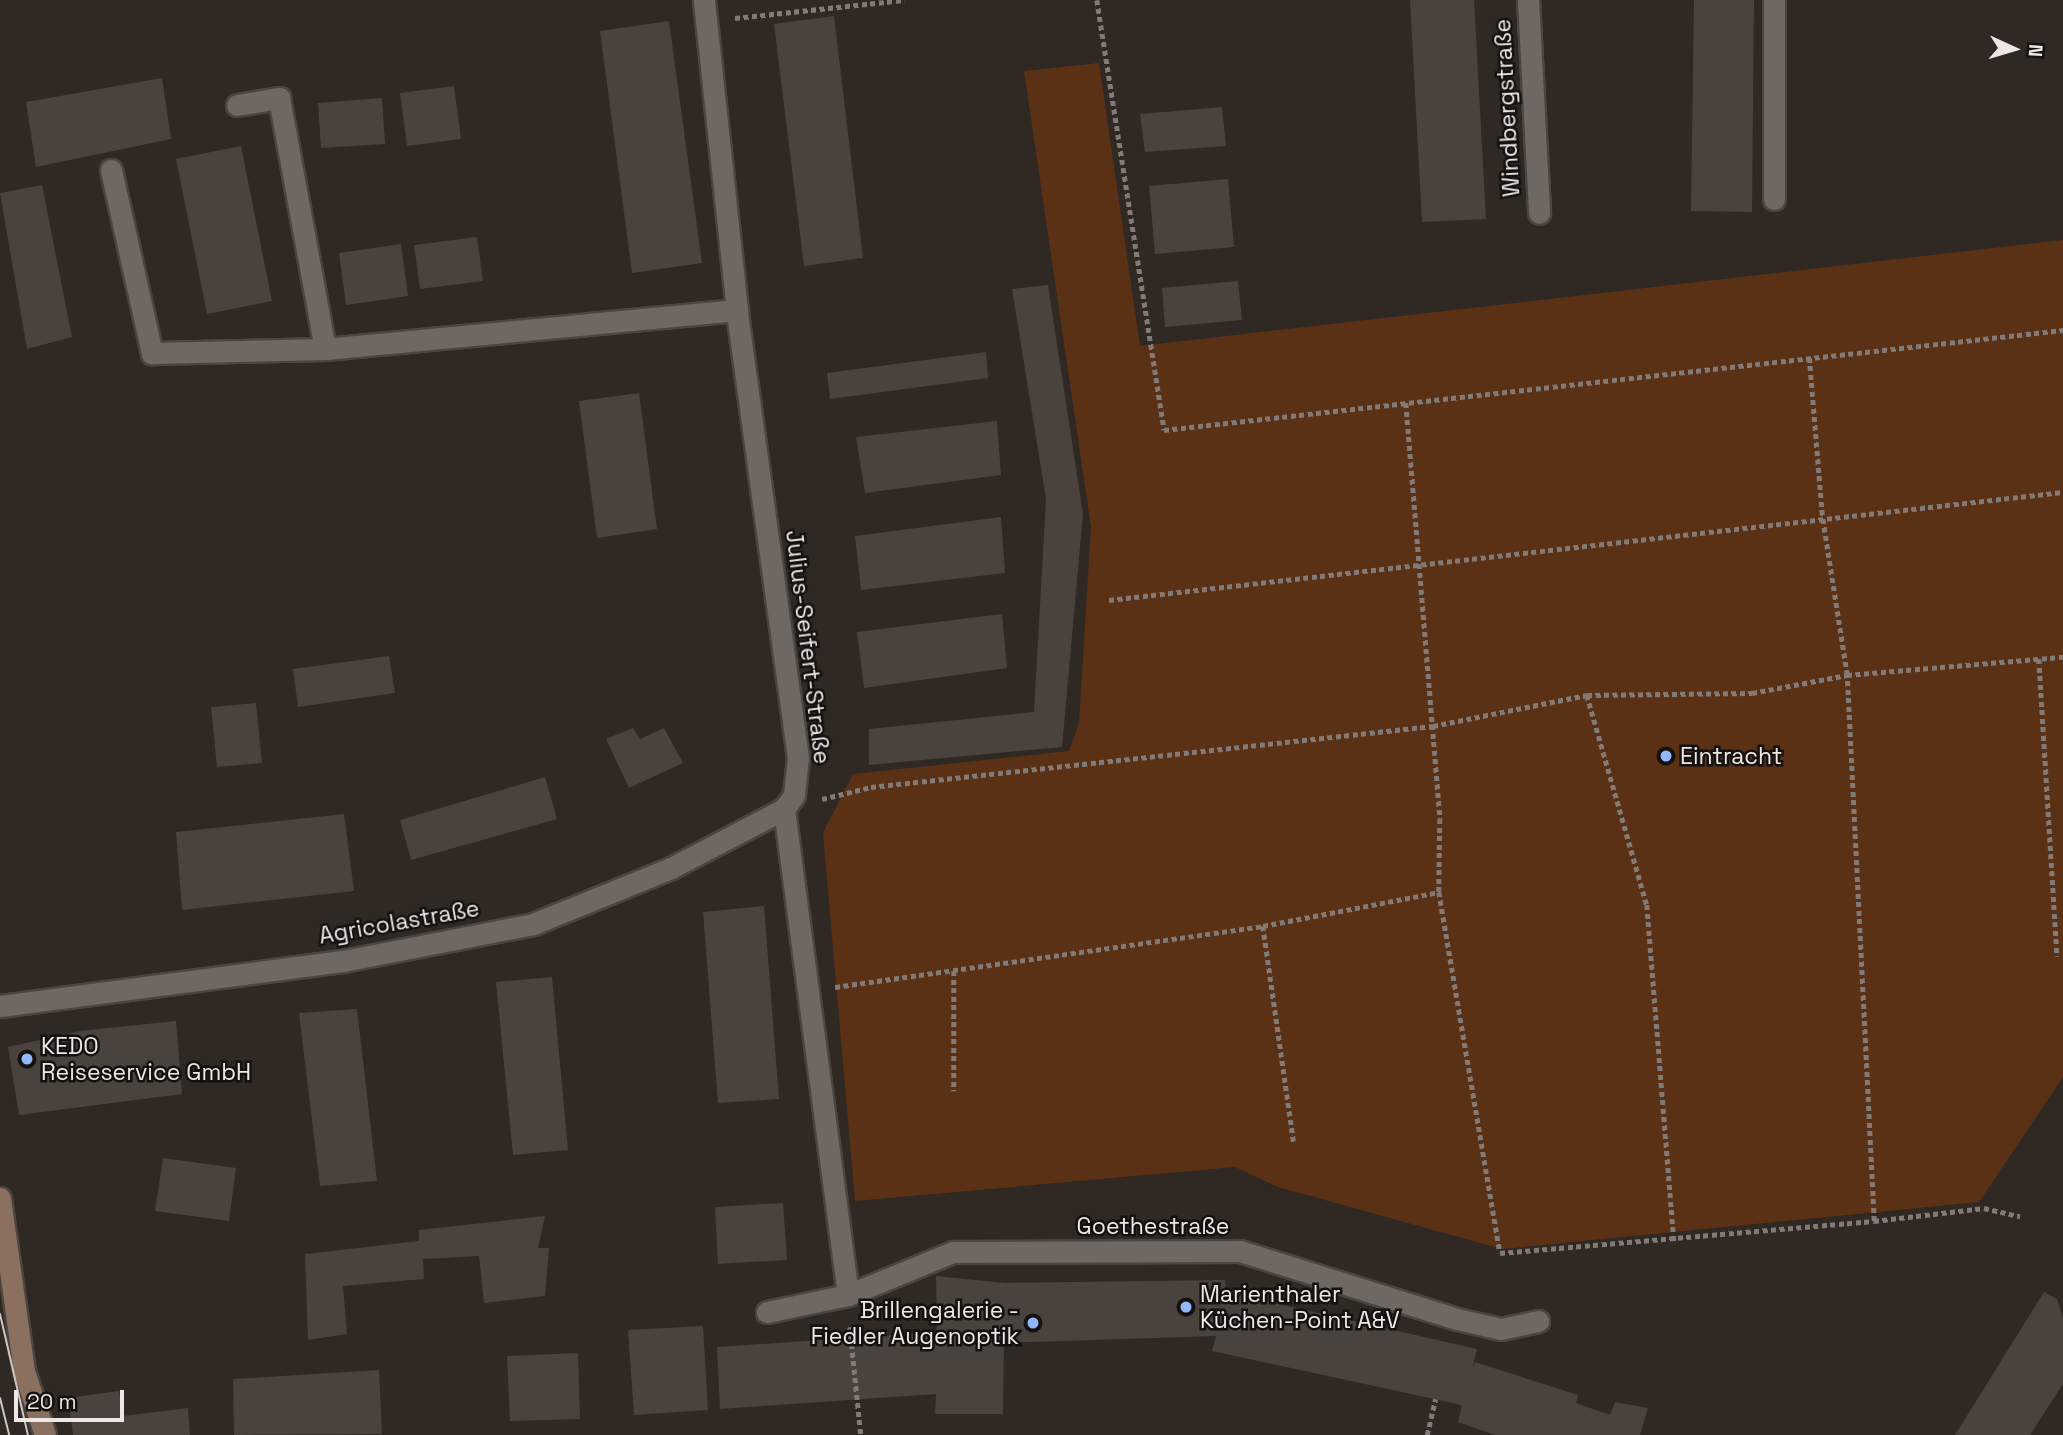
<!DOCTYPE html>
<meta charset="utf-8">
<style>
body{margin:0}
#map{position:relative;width:2063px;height:1435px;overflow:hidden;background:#2f2823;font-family:"Space Grotesk",sans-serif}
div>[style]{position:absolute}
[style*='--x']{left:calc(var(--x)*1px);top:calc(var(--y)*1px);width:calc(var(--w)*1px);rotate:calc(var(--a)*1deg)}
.green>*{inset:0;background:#5b3116}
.building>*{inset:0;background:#4a423d}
.path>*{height:4.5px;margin-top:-2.25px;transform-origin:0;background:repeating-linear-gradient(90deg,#817a76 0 5px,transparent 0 8.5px)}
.roads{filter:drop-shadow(2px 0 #4a4541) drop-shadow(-2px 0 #4a4541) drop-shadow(0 2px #4a4541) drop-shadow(0 -2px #4a4541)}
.service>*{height:21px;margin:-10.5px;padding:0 10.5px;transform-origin:10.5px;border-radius:10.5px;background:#6f6761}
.minor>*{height:21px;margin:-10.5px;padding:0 10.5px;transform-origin:10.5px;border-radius:10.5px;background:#6f6761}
.secondary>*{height:21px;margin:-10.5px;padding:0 10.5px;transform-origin:10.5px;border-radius:10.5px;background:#8c705f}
.tram>*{height:2px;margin:-1px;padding:0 1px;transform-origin:1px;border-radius:1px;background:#ccc7c4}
.dots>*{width:19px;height:19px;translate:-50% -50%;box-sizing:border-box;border:4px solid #15110f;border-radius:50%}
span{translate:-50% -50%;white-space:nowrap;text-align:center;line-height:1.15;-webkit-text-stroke:5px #15110f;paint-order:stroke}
.street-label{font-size:23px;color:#ede8e5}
.poi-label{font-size:23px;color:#ede8e5}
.left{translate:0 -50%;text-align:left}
.right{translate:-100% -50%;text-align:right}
.north{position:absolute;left:1979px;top:14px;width:70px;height:70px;-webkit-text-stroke:5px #15110f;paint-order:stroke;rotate:94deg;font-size:19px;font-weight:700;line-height:28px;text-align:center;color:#ede8e5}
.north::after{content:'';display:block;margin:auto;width:24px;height:32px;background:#ede8e5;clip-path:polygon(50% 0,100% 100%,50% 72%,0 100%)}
.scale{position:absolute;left:14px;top:1390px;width:110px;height:32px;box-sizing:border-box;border:4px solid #ede8e5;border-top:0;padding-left:9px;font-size:21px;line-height:24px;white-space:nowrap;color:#ede8e5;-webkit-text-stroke:5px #15110f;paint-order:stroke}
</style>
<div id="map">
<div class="green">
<div style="clip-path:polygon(1099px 63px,1140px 346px,2063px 240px,2063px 1077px,1979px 1202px,1502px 1249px,1278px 1187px,1235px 1167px,855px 1201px,823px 833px,853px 774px,1069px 751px,1079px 723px,1091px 527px,1024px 71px)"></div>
</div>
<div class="building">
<div style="clip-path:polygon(1410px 0,1474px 0,1486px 219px,1422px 222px)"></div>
<div style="clip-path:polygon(1694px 0,1754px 0,1752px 212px,1691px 211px)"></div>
<div style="clip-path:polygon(834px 16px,863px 258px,804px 266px,774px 24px)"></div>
<div style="clip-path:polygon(669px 21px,702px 263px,632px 273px,600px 31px)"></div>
<div style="clip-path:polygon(162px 78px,171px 139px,36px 167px,26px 102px)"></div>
<div style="clip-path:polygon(454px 86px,461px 139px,407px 146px,400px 93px)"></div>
<div style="clip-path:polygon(382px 98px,385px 144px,321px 148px,318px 103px)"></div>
<div style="clip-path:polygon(1222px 107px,1226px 146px,1145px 152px,1140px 114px)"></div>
<div style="clip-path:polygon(241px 146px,272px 301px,207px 314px,176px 159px)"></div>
<div style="clip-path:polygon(1228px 179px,1234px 247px,1155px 254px,1149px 186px)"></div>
<div style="clip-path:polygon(42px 185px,72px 337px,27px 349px,0 193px)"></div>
<div style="clip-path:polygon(477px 237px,483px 281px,420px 289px,414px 245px)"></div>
<div style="clip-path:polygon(401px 244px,408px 296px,346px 305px,339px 253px)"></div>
<div style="clip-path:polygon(1238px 281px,1242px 320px,1165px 327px,1162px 288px)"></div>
<div style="clip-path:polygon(1048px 285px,1083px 514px,1062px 747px,869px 765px,869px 729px,1034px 712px,1046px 499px,1012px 289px)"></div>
<div style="clip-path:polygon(986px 352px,988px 378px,830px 399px,827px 373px)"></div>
<div style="clip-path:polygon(639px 393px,657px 529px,597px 538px,579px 401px)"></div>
<div style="clip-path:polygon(997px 421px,1001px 475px,865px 493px,856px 437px)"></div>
<div style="clip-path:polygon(1001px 517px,1005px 573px,861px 590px,855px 536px)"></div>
<div style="clip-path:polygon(1002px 614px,1007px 668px,864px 688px,857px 632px)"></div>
<div style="clip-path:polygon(389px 656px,395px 693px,298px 707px,293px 669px)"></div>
<div style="clip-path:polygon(256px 703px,262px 763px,217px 767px,211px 707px)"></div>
<div style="clip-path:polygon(633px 728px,640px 739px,664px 728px,683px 763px,629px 788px,606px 739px)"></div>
<div style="clip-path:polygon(545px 777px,557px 819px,411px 860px,400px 820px)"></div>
<div style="clip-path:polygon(344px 814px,354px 891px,182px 910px,176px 832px)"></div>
<div style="clip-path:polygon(764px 906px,779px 1099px,718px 1103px,703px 912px)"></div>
<div style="clip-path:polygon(552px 977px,568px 1150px,513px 1155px,496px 982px)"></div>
<div style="clip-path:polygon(357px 1009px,377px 1181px,320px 1186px,299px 1013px)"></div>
<div style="clip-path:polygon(176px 1021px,182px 1094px,19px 1115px,8px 1047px,80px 1031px)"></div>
<div style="clip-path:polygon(163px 1158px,236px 1168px,229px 1221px,155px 1211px)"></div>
<div style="clip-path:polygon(783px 1203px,787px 1260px,718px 1264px,715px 1207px)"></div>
<div style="clip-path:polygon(545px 1216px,538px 1248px,549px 1248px,545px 1296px,484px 1303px,479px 1256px,423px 1259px,424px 1279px,343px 1286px,347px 1334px,308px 1340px,305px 1254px,419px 1241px,419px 1230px)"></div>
<div style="clip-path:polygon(936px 1276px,1005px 1283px,1225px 1280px,1226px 1292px,1477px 1349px,1472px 1371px,1475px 1362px,1578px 1395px,1576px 1403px,1610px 1415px,1615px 1402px,1648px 1408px,1640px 1435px,1495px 1435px,1458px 1422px,1462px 1405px,1212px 1351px,1216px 1336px,1004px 1343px,1003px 1414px,935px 1414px,936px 1394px,720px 1409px,717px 1347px,937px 1332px)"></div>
<div style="clip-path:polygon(2044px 1292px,2057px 1299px,2063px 1319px,2063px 1384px,2030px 1435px,1955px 1435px)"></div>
<div style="clip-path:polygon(703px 1326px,708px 1410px,634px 1415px,628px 1330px)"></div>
<div style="clip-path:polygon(578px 1353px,580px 1419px,510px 1421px,507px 1356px)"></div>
<div style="clip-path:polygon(379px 1370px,382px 1434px,234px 1435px,233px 1379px)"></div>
<div style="clip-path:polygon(119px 1391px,123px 1416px,188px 1408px,190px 1435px,73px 1435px,68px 1398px)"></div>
</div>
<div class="path">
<div style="--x:1097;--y:0;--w:435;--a:81.1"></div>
<div style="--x:1164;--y:430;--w:905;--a:-6.35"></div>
<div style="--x:735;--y:18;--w:170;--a:-6.1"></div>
<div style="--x:1406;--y:403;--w:417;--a:85.3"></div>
<div style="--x:1440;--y:819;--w:73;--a:90.8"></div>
<div style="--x:1439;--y:892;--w:366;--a:80.4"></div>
<div style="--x:1500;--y:1253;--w:375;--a:-4.9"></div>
<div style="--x:1874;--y:1221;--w:547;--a:-92.83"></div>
<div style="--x:1847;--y:675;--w:162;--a:-98.9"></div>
<div style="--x:1822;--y:515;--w:159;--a:-94.7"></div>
<div style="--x:1109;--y:600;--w:960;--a:-6.46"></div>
<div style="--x:2039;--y:659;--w:298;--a:86.5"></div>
<div style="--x:1587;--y:695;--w:218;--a:74.1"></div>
<div style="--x:1647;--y:905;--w:339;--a:85.4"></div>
<div style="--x:822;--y:799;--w:50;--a:-13.8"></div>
<div style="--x:871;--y:787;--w:565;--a:-6.19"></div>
<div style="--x:1433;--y:726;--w:157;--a:-11.4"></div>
<div style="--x:1587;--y:695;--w:165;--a:-0.7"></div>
<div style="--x:1752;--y:693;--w:97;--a:-10.7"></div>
<div style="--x:1847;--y:675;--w:217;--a:-4.8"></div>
<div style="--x:1263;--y:926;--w:219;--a:81.9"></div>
<div style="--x:954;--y:971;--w:120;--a:90"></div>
<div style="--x:835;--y:987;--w:432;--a:-8.1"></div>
<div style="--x:1263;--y:926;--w:179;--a:-10.9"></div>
<div style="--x:1874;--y:1221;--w:111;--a:-6.7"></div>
<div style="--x:1984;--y:1208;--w:37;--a:13"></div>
<div style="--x:850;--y:1327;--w:109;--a:84.2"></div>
<div style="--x:1427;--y:1435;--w:37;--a:-77"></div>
</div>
<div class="roads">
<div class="service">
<div style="--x:1528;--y:0;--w:213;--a:87"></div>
<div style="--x:1774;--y:0;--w:199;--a:90"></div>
<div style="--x:237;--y:105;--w:43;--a:-9.5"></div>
<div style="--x:279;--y:98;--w:255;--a:79.6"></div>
<div style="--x:325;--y:349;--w:414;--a:-5.4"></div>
<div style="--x:111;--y:170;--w:188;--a:77.4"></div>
<div style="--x:152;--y:353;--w:173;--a:-1.3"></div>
<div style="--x:784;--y:809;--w:490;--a:82.5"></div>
<div style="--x:767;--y:1312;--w:83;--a:-11.9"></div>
<div style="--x:848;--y:1295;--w:113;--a:-22.3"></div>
<div style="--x:953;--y:1252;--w:287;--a:-0.2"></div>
<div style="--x:1240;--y:1251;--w:227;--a:17.4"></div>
<div style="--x:1457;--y:1319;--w:45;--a:12.8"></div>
<div style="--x:1501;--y:1329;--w:38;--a:-12"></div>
</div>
<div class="minor">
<div style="--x:0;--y:1006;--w:346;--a:-7.5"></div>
<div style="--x:343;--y:961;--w:194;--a:-11"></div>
<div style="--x:533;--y:924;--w:149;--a:-22.1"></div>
<div style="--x:671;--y:868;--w:127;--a:-27.6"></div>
<div style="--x:784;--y:809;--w:17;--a:-54"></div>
<div style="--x:794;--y:795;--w:37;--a:-84"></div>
<div style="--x:798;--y:758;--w:452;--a:-97.8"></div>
<div style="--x:737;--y:310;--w:312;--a:-96.1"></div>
</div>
<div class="secondary">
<div style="--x:0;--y:1198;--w:175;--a:82.1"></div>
<div style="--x:24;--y:1371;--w:67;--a:71.8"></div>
</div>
</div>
<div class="tram">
<div style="--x:0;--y:1314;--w:124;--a:77"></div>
<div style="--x:0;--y:1398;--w:38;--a:76"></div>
</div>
<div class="dots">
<div style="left:1666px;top:756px;background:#91b8fd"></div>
<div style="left:27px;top:1059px;background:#91b8fd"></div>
<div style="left:1186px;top:1307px;background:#91b8fd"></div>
<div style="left:1033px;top:1323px;background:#91b8fd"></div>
</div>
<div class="street-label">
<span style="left:1507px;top:108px;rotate:-93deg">Windbergstraße</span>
<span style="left:808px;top:647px;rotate:83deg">Julius-Seifert-Straße</span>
<span style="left:399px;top:922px;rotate:-10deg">Agricolastraße</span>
<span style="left:1153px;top:1226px">Goethestraße</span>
</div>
<div class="poi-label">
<span class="left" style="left:1680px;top:756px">Eintracht</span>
<span class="left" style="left:41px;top:1059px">KEDO<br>Reiseservice GmbH</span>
<span class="left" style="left:1200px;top:1307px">Marienthaler<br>Küchen-Point A&amp;V</span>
<span class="right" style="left:1019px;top:1323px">Brillengalerie -<br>Fiedler Augenoptik</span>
</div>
<div class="north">N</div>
<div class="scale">20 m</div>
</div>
